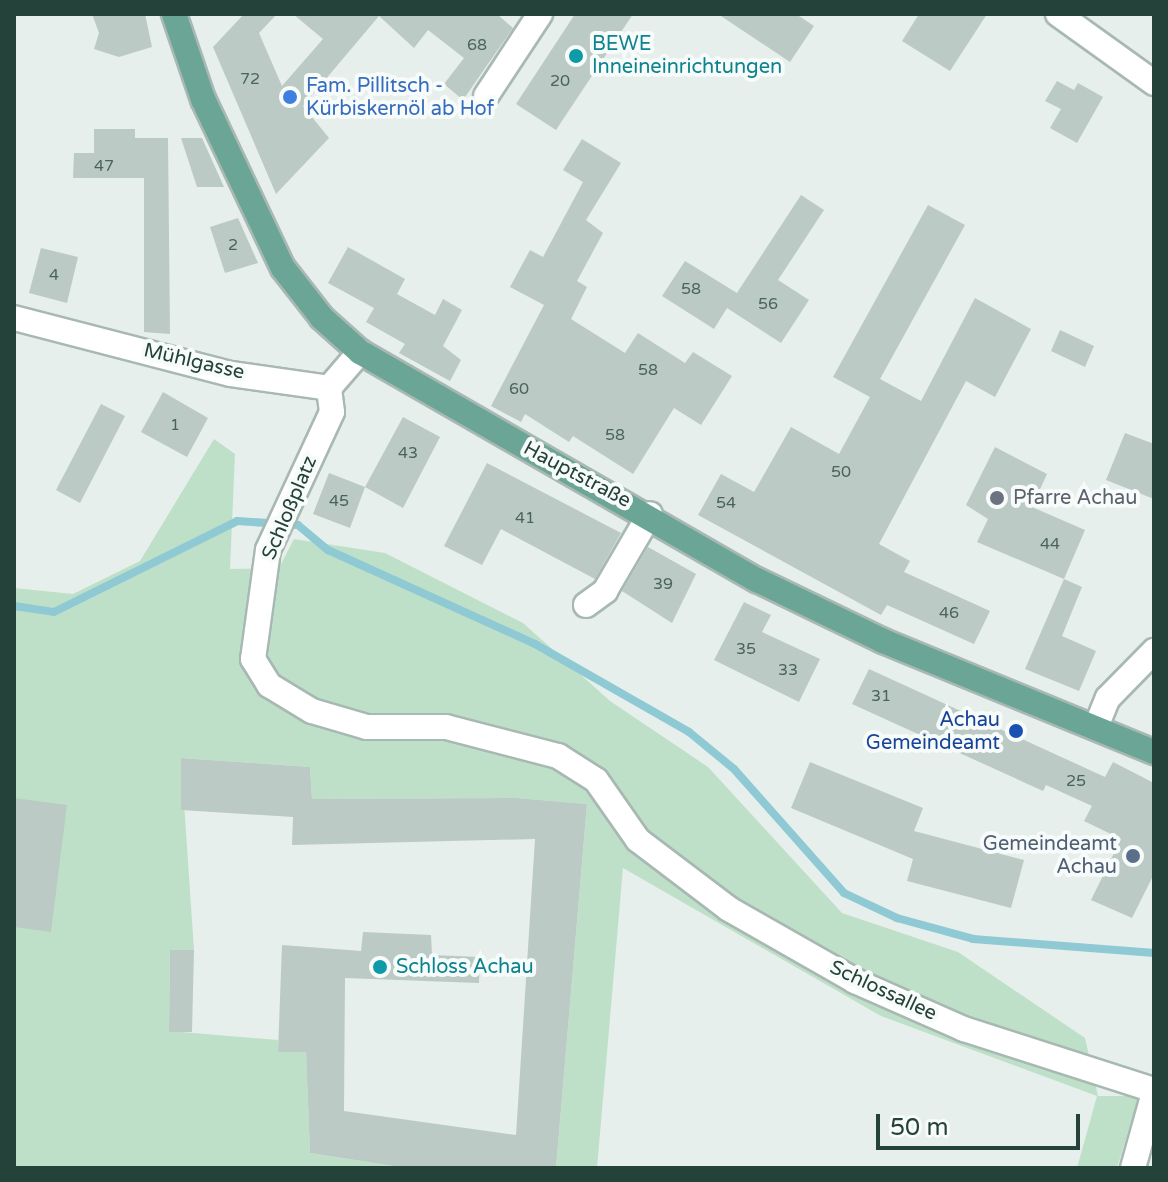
<!DOCTYPE html>
<meta charset="utf-8">
<style>
body{margin:0}
#map{position:relative;width:1168px;height:1182px;overflow:hidden;background:#e6efeb;font-family:"Varela Round",sans-serif}
div>[style]{position:absolute}
[style*='--x']{left:calc(var(--x)*1px);top:calc(var(--y)*1px);width:calc(var(--w)*1px);rotate:calc(var(--a)*1deg)}
.green>*{inset:0;background:#bfe0c8}
.stream>*{height:8px;margin:-4px;padding:0 4px;transform-origin:4px;border-radius:4px;background:#8ec9d4}
.building>*{inset:0;background:#bbcac4}
.roads{filter:drop-shadow(2px 0 #a8b8b2) drop-shadow(-2px 0 #a8b8b2) drop-shadow(0 2px #a8b8b2) drop-shadow(0 -2px #a8b8b2)}
.minor>*{height:24px;margin:-12px;padding:0 12px;transform-origin:12px;border-radius:12px;background:#fff}
.major>*{height:24px;margin:-12px;padding:0 12px;transform-origin:12px;border-radius:12px;background:#6aa596}
.dots>*{width:22px;height:22px;translate:-50% -50%;box-sizing:border-box;border:4px solid #f7fbf9;border-radius:50%}
span{translate:-50% -50%;white-space:nowrap;text-align:center;line-height:1.15;-webkit-text-stroke:8px #f7fbf9;paint-order:stroke}
.number-label{font-size:16px;color:#4a645c}
.number-label span{-webkit-text-stroke-width:0}
.culture-label{font-size:20px;color:#0d838f}
.left{translate:0 -50%;text-align:left}
.shop-label{font-size:20px;color:#366cbe}
.street-label{font-size:20px;color:#24423a}
.worship-label{font-size:20px;color:#5b616d}
.transit-label{font-size:20px;color:#164399}
.right{translate:-100% -50%;text-align:right}
.service-label{font-size:20px;color:#4e5e75}
.frame{position:absolute;inset:0;border:16px solid #24423a;pointer-events:none}
.scale{position:absolute;left:876px;top:1114px;width:204px;height:36px;box-sizing:border-box;border:4px solid #24423a;border-top:0;padding-left:10px;font-size:24px;line-height:28px;white-space:nowrap;color:#24423a;-webkit-text-stroke:6px #f7fbf9;paint-order:stroke}
</style>
<div id="map">
<div class="green">
<div style="clip-path:polygon(214px 439px,235px 454px,230px 569px,279px 568px,294px 539px,385px 553px,523px 623px,610px 701px,708px 767px,842px 913px,958px 952px,1085px 1038px,1098px 1096px,1139px 1096px,1117px 1168px,1077px 1168px,1097px 1096px,881px 1016px,623px 868px,597px 1168px,556px 1168px,587px 804px,517px 798px,312px 799px,310px 767px,181px 758px,194px 950px,170px 950px,169px 1031px,278px 1040px,278px 1052px,306px 1052px,310px 1153px,406px 1168px,14px 1168px,14px 588px,73px 594px,140px 561px)"></div>
</div>
<div class="stream">
<div style="--x:14;--y:606;--w:40;--a:8.5"></div>
<div style="--x:54;--y:612;--w:204;--a:-26.4"></div>
<div style="--x:237;--y:521;--w:61;--a:3.8"></div>
<div style="--x:298;--y:525;--w:39;--a:40"></div>
<div style="--x:328;--y:550;--w:227;--a:24.4"></div>
<div style="--x:535;--y:644;--w:177;--a:29.7"></div>
<div style="--x:689;--y:732;--w:58;--a:39.4"></div>
<div style="--x:734;--y:769;--w:166;--a:48.4"></div>
<div style="--x:844;--y:893;--w:59;--a:25.3"></div>
<div style="--x:897;--y:918;--w:79;--a:15.4"></div>
<div style="--x:973;--y:939;--w:182;--a:4.4"></div>
</div>
<div class="building">
<div style="clip-path:polygon(92px 14px,145px 14px,152px 47px,119px 57px,94px 49px,99px 33px)"></div>
<div style="clip-path:polygon(244px 14px,277px 14px,259px 33px,282px 86px,323px 39px,293px 14px,497px 14px,513px 28px,463px 100px,444px 84px,464px 58px,428px 30px,414px 48px,379px 16px,303px 106px,329px 138px,276px 194px,213px 47px)"></div>
<div style="clip-path:polygon(575px 14px,633px 14px,556px 130px,516px 104px)"></div>
<div style="clip-path:polygon(718px 14px,796px 14px,814px 26px,790px 62px)"></div>
<div style="clip-path:polygon(919px 14px,987px 14px,950px 71px,902px 41px)"></div>
<div style="clip-path:polygon(1057px 81px,1074px 90px,1078px 83px,1103px 97px,1077px 143px,1050px 128px,1061px 109px,1045px 101px)"></div>
<div style="clip-path:polygon(94px 129px,135px 129px,135px 138px,168px 138px,170px 334px,144px 332px,144px 178px,73px 178px,74px 153px,94px 153px)"></div>
<div style="clip-path:polygon(181px 138px,202px 138px,224px 187px,197px 187px)"></div>
<div style="clip-path:polygon(582px 139px,621px 163px,586px 220px,603px 233px,577px 281px,587px 287px,571px 319px,625px 353px,638px 333px,685px 363px,693px 352px,732px 376px,701px 425px,674px 408px,633px 474px,573px 436px,569px 442px,525px 414px,521px 422px,491px 406px,544px 305px,510px 287px,530px 250px,543px 257px,583px 182px,563px 170px)"></div>
<div style="clip-path:polygon(801px 195px,824px 210px,778px 280px,809px 300px,781px 343px,727px 308px,714px 329px,662px 296px,685px 261px,737px 293px,731px 302px)"></div>
<div style="clip-path:polygon(928px 205px,965px 225px,880px 379px,921px 401px,975px 298px,1031px 329px,995px 397px,966px 381px,879px 544px,910px 561px,904px 572px,990px 611px,974px 644px,887px 605px,881px 615px,698px 515px,721px 474px,754px 492px,791px 427px,839px 454px,870px 397px,833px 377px)"></div>
<div style="clip-path:polygon(238px 218px,258px 263px,225px 273px,210px 227px)"></div>
<div style="clip-path:polygon(348px 247px,405px 279px,397px 294px,435px 315px,443px 299px,462px 310px,443px 346px,461px 360px,450px 381px,399px 353px,405px 344px,366px 322px,374px 308px,328px 283px)"></div>
<div style="clip-path:polygon(41px 248px,78px 257px,67px 303px,29px 293px)"></div>
<div style="clip-path:polygon(1060px 330px,1094px 346px,1085px 367px,1051px 351px)"></div>
<div style="clip-path:polygon(163px 392px,208px 418px,187px 457px,141px 432px)"></div>
<div style="clip-path:polygon(101px 404px,125px 416px,80px 503px,56px 490px)"></div>
<div style="clip-path:polygon(403px 417px,440px 437px,403px 508px,365px 487px)"></div>
<div style="clip-path:polygon(1125px 433px,1154px 444px,1154px 499px,1106px 480px)"></div>
<div style="clip-path:polygon(995px 447px,1047px 474px,1032px 507px,1085px 530px,1064px 579px,977px 542px,988px 519px,966px 505px)"></div>
<div style="clip-path:polygon(487px 463px,621px 533px,595px 579px,501px 529px,482px 565px,444px 546px)"></div>
<div style="clip-path:polygon(329px 473px,365px 487px,350px 528px,313px 514px)"></div>
<div style="clip-path:polygon(648px 547px,696px 574px,672px 623px,622px 591px)"></div>
<div style="clip-path:polygon(1064px 579px,1082px 587px,1062px 636px,1096px 651px,1079px 691px,1025px 669px)"></div>
<div style="clip-path:polygon(744px 602px,771px 615px,762px 632px,820px 659px,799px 702px,714px 660px)"></div>
<div style="clip-path:polygon(869px 669px,1105px 777px,1113px 762px,1154px 783px,1154px 874px,1132px 918px,1091px 900px,1121px 839px,1084px 821px,1092px 806px,1046px 785px,1043px 791px,852px 704px)"></div>
<div style="clip-path:polygon(181px 758px,310px 767px,312px 799px,517px 798px,587px 804px,556px 1168px,406px 1168px,310px 1153px,306px 1052px,278px 1052px,282px 945px,361px 951px,363px 932px,431px 935px,432px 955px,480px 957px,479px 983px,345px 978px,344px 1111px,516px 1135px,535px 839px,292px 845px,293px 817px,181px 810px)"></div>
<div style="clip-path:polygon(810px 762px,923px 808px,914px 831px,1024px 860px,1011px 908px,907px 881px,913px 859px,791px 808px)"></div>
<div style="clip-path:polygon(14px 798px,67px 805px,51px 932px,14px 927px)"></div>
<div style="clip-path:polygon(170px 950px,194px 950px,192px 1032px,169px 1032px)"></div>
</div>
<div class="roads">
<div class="minor">
<div style="--x:1058;--y:14;--w:118;--a:35.7"></div>
<div style="--x:486;--y:96;--w:98;--a:-56.6"></div>
<div style="--x:14;--y:318;--w:224;--a:14.5"></div>
<div style="--x:231;--y:374;--w:99;--a:8.1"></div>
<div style="--x:329;--y:388;--w:48;--a:-49.3"></div>
<div style="--x:329;--y:388;--w:24;--a:83"></div>
<div style="--x:332;--y:412;--w:152;--a:114.9"></div>
<div style="--x:268;--y:550;--w:110;--a:97.8"></div>
<div style="--x:253;--y:659;--w:31;--a:58"></div>
<div style="--x:269;--y:685;--w:50;--a:31.2"></div>
<div style="--x:312;--y:711;--w:57;--a:16.2"></div>
<div style="--x:367;--y:727;--w:79;--a:0"></div>
<div style="--x:446;--y:727;--w:116;--a:14.5"></div>
<div style="--x:558;--y:756;--w:45;--a:32.3"></div>
<div style="--x:596;--y:780;--w:73;--a:55"></div>
<div style="--x:638;--y:840;--w:114;--a:37.2"></div>
<div style="--x:729;--y:909;--w:145;--a:29.7"></div>
<div style="--x:855;--y:981;--w:119;--a:23.8"></div>
<div style="--x:964;--y:1029;--w:200;--a:17.8"></div>
<div style="--x:586;--y:605;--w:24;--a:-36"></div>
<div style="--x:605;--y:591;--w:89;--a:-59.7"></div>
<div style="--x:1096;--y:727;--w:31;--a:-68"></div>
<div style="--x:1108;--y:698;--w:66;--a:-45.6"></div>
<div style="--x:1133;--y:1168;--w:78;--a:-74.4"></div>
</div>
<div class="major">
<div style="--x:174;--y:14;--w:90;--a:71.2"></div>
<div style="--x:203;--y:99;--w:187;--a:64.7"></div>
<div style="--x:283;--y:268;--w:63;--a:52"></div>
<div style="--x:322;--y:318;--w:51;--a:41.8"></div>
<div style="--x:360;--y:352;--w:458;--a:29.9"></div>
<div style="--x:757;--y:580;--w:140;--a:25.8"></div>
<div style="--x:883;--y:641;--w:293;--a:22.3"></div>
</div>
</div>
<div class="dots">
<div style="left:576px;top:56px;background:#0f9aa8"></div>
<div style="left:290px;top:97px;background:#3f7fe0"></div>
<div style="left:997px;top:498px;background:#6b7280"></div>
<div style="left:1016px;top:731px;background:#1a4fb4"></div>
<div style="left:1133px;top:856px;background:#5c6f8a"></div>
<div style="left:380px;top:967px;background:#0f9aa8"></div>
</div>
<div class="number-label">
<span style="left:477px;top:45px">68</span>
<span style="left:250px;top:79px">72</span>
<span style="left:560px;top:81px">20</span>
<span style="left:104px;top:166px">47</span>
<span style="left:233px;top:245px">2</span>
<span style="left:54px;top:275px">4</span>
<span style="left:691px;top:289px">58</span>
<span style="left:768px;top:304px">56</span>
<span style="left:648px;top:370px">58</span>
<span style="left:519px;top:389px">60</span>
<span style="left:175px;top:425px">1</span>
<span style="left:615px;top:435px">58</span>
<span style="left:408px;top:453px">43</span>
<span style="left:841px;top:472px">50</span>
<span style="left:339px;top:501px">45</span>
<span style="left:726px;top:503px">54</span>
<span style="left:525px;top:518px">41</span>
<span style="left:1050px;top:544px">44</span>
<span style="left:663px;top:584px">39</span>
<span style="left:949px;top:613px">46</span>
<span style="left:746px;top:649px">35</span>
<span style="left:788px;top:670px">33</span>
<span style="left:881px;top:696px">31</span>
<span style="left:1076px;top:781px">25</span>
</div>
<div class="culture-label">
<span class="left" style="left:592px;top:56px">BEWE<br>Inneineinrichtungen</span>
<span class="left" style="left:396px;top:967px">Schloss Achau</span>
</div>
<div class="shop-label">
<span class="left" style="left:306px;top:98px">Fam. Pillitsch -<br>Kürbiskernöl ab Hof</span>
</div>
<div class="street-label">
<span style="left:194px;top:362px;rotate:13deg">Mühlgasse</span>
<span style="left:577px;top:475px;rotate:28deg">Hauptstraße</span>
<span style="left:290px;top:508px;rotate:-67deg">Schloßplatz</span>
<span style="left:883px;top:991px;rotate:25deg">Schlossallee</span>
</div>
<div class="worship-label">
<span class="left" style="left:1013px;top:498px">Pfarre Achau</span>
</div>
<div class="transit-label">
<span class="right" style="left:1000px;top:732px">Achau<br>Gemeindeamt</span>
</div>
<div class="service-label">
<span class="right" style="left:1117px;top:856px">Gemeindeamt<br>Achau</span>
</div>
<div class="frame"></div>
<div class="scale">50 m</div>
</div>
